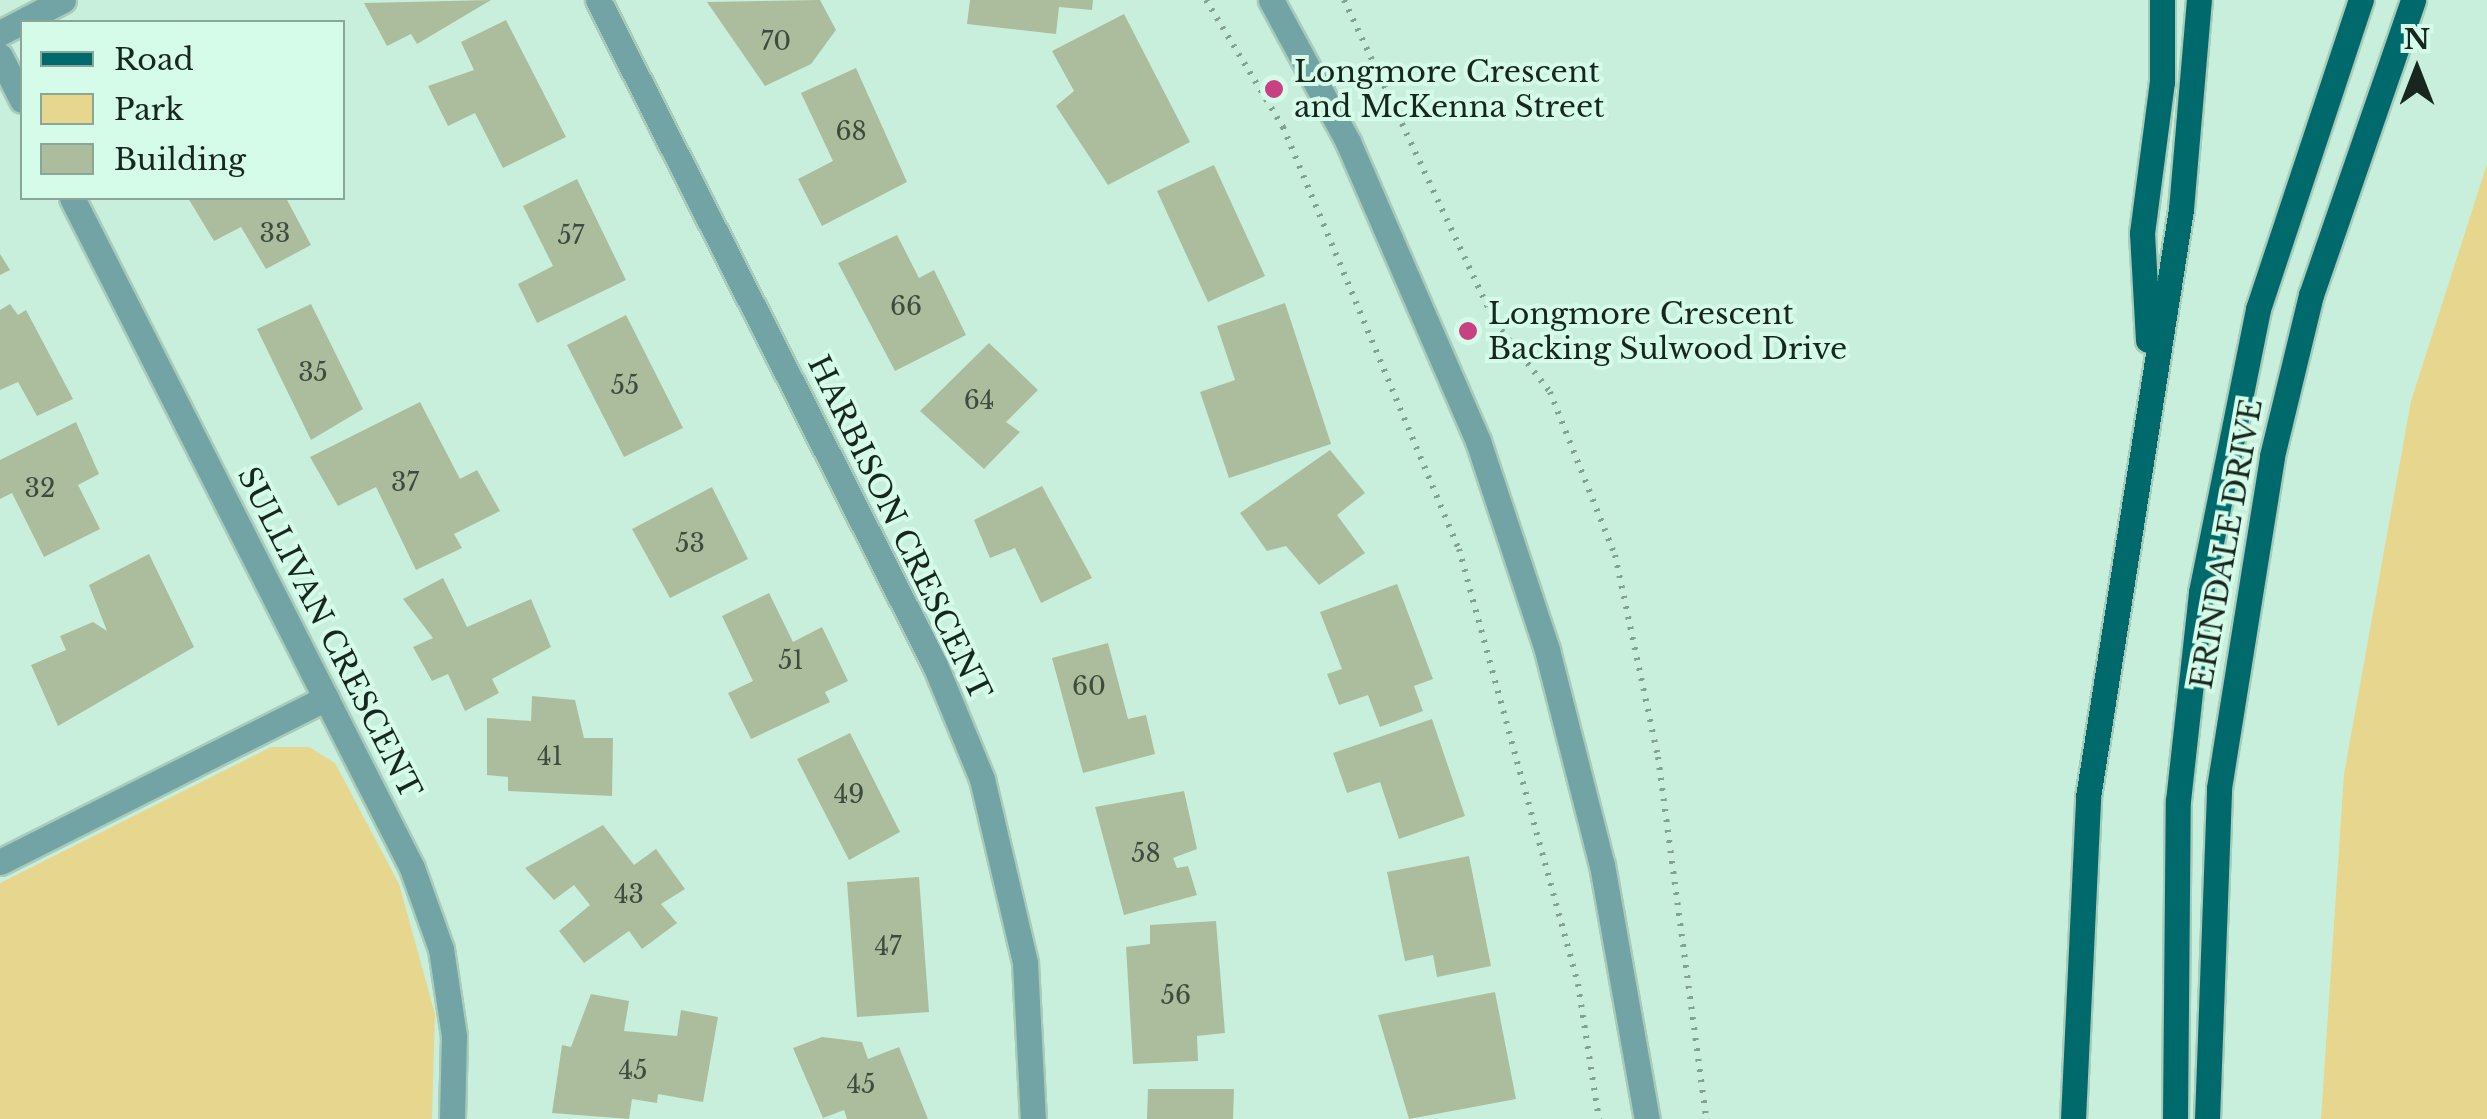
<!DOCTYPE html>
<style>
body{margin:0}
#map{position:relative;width:2487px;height:1119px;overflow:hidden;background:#c8efdc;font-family:"Libre Baskerville",serif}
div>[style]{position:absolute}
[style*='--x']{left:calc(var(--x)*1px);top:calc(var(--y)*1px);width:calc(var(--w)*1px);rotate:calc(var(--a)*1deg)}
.green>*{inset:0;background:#e7d68d}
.building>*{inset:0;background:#acbd9d}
.path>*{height:6px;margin-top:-3px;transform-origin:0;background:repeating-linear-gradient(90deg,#83a092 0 2.5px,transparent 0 10.5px)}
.roads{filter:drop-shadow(2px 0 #a8cbba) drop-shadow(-2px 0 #a8cbba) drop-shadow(0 2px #a8cbba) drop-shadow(0 -2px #a8cbba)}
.minor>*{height:25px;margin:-12.5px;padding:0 12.5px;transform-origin:12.5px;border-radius:12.5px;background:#72a3a5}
.primary>*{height:25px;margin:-12.5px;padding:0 12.5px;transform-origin:12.5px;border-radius:12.5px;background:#00696c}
.dots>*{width:28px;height:28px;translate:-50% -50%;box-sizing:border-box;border:5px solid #d5fce9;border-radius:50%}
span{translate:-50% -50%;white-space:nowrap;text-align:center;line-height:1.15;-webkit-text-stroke:8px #d5fce9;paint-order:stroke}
.number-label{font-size:25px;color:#3c4c3e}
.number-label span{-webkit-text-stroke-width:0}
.poi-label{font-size:30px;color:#17261f}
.left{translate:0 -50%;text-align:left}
.street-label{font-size:30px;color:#17261f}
.legend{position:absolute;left:20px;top:20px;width:325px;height:180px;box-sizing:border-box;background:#d5fce9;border:2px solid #89a698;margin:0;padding:12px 18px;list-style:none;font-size:30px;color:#17261f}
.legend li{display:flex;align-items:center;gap:20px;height:50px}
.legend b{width:50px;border:2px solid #89a698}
.north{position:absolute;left:2367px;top:20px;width:100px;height:100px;-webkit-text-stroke:8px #d5fce9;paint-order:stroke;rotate:0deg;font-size:28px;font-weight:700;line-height:40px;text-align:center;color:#17261f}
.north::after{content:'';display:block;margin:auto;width:35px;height:45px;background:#17261f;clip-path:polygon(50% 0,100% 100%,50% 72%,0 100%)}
</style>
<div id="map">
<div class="green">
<div style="clip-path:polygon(2487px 164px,2487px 1119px,2321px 1119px,2344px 774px,2411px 401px)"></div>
<div style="clip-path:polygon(271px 747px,309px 747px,335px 763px,399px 884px,435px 1014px,432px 1119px,0 1119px,0 883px)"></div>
</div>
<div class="building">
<div style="clip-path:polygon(491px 0,417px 44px,411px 34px,387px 46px,364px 3px)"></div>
<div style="clip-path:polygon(820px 0,836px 30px,811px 64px,765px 86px,707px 2px)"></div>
<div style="clip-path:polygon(970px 0,1093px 0,1092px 10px,1059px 7px,1056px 34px,967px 24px)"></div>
<div style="clip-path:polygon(1124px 14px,1190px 142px,1108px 185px,1056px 106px,1074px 91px,1052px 51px)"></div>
<div style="clip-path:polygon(506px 20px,566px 137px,503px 168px,475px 113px,448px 126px,428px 86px,474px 70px,461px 42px)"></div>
<div style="clip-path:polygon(856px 68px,907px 182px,822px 226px,798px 179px,833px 161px,801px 93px)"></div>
<div style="clip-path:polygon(1214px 165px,1265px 276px,1208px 302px,1157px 191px)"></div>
<div style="clip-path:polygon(577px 179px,626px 280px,537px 323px,518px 284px,553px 266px,523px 206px)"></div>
<div style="clip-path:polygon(188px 198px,286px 198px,311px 245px,266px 269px,241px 227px,214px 241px)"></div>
<div style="clip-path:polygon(897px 235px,919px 278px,934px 270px,966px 335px,895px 371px,838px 263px)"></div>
<div style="clip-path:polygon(0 254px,10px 270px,0 275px)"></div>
<div style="clip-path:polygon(1285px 303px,1331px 444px,1229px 478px,1200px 392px,1235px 380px,1217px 326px)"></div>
<div style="clip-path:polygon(10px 304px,18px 315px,26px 310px,73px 399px,37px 416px,18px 382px,0 390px,0 310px)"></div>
<div style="clip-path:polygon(311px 304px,363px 409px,311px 440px,257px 329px)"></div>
<div style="clip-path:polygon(626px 315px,683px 428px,624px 457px,567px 345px)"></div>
<div style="clip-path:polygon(989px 343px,1038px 390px,1006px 422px,1020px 432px,984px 469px,920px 411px)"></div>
<div style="clip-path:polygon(420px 402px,460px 479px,477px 470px,500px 511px,454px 534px,462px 548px,416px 570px,376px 487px,338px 506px,310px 457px)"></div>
<div style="clip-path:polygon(76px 422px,99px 474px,78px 485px,100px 529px,44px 557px,12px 493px,0 499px,0 460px)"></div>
<div style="clip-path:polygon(1330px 450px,1365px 493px,1337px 515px,1365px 553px,1319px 585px,1286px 546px,1267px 551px,1240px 513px)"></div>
<div style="clip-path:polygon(1042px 486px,1092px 578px,1041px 603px,1015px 548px,990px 558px,974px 520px)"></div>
<div style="clip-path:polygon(712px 487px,748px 559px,670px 598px,632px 529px)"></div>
<div style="clip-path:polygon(149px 554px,194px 647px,58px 726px,31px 665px,66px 650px,60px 636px,93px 622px,107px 631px,89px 585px)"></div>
<div style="clip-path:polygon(443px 578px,467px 627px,531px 599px,551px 647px,492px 679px,499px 693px,465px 711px,448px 674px,432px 681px,413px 647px,433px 638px,403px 599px)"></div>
<div style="clip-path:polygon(1397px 584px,1433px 679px,1414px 686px,1423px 711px,1380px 727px,1368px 695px,1339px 705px,1327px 674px,1342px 669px,1320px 612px)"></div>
<div style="clip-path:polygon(769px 593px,793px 642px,822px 627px,848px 681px,825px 692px,830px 702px,751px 739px,728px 693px,753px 681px,722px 616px)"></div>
<div style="clip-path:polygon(1108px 643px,1128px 719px,1146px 715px,1155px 754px,1083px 773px,1052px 658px)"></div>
<div style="clip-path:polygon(532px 696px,575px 700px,584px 738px,613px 738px,612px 796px,508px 791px,508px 777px,487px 775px,487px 718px,531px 721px)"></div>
<div style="clip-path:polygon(1432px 719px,1465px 816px,1399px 839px,1380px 782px,1347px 793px,1333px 753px)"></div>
<div style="clip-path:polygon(850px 733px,900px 832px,849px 860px,797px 759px)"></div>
<div style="clip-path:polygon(1184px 791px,1197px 849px,1173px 858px,1177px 868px,1188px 866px,1197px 895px,1124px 915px,1095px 807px)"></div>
<div style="clip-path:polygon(603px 825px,634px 865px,656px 849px,685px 889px,661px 904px,677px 923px,642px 949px,629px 931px,584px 963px,559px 931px,590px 905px,574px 885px,554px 900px,525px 868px)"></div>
<div style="clip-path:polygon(1469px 856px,1491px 966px,1437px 977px,1433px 955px,1405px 961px,1387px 872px)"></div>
<div style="clip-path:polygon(919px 877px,929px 1012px,857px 1017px,847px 882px)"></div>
<div style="clip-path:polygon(1216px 921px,1225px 1033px,1197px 1036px,1198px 1061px,1133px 1064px,1126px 947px,1150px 944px,1150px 925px)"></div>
<div style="clip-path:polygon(1495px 992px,1516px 1099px,1409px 1119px,1378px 1015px)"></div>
<div style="clip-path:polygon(591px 994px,629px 1001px,624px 1031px,677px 1036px,681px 1010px,718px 1017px,703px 1102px,658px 1094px,657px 1103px,632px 1099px,629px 1119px,552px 1113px,562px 1045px,571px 1047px)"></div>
<div style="clip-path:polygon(822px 1037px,862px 1042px,868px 1059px,899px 1047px,928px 1119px,847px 1119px,844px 1110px,823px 1118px,793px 1048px)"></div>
<div style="clip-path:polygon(1148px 1089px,1234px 1089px,1233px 1119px,1147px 1119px)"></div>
</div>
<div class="path">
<div style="--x:1206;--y:0;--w:149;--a:58.8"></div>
<div style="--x:1283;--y:127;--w:457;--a:67.4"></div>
<div style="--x:1459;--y:549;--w:451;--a:74.7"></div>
<div style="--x:1578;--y:984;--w:137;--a:81.2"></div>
<div style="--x:1344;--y:0;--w:356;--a:64.9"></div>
<div style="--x:1495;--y:322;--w:89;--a:51.8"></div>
<div style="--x:1550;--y:392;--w:175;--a:68.3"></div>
<div style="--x:1615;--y:555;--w:207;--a:78"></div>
<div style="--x:1658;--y:757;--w:365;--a:82.4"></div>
</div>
<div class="roads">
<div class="minor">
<div style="--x:598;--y:0;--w:746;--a:63.13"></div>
<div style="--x:935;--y:665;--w:123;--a:67.6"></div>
<div style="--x:982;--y:779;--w:189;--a:76.8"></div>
<div style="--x:1025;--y:963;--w:156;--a:87.1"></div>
<div style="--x:1271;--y:0;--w:162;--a:61.5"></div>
<div style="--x:1348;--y:142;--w:326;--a:66.5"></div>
<div style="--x:1478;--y:441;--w:220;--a:71.7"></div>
<div style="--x:1547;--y:650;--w:222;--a:75.7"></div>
<div style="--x:1602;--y:865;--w:258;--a:80"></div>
<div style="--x:0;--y:33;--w:71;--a:-27.6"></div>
<div style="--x:0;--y:56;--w:49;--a:63.4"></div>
<div style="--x:72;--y:198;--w:751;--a:63.09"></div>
<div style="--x:412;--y:868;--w:86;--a:70.3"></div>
<div style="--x:441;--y:949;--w:88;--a:81.5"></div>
<div style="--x:454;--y:1036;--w:83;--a:91.4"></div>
<div style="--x:0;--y:862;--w:365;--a:-26.7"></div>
</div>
<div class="primary">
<div style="--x:2148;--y:340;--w:107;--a:-93.2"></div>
<div style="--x:2142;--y:233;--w:152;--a:-82.5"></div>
<div style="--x:2162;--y:82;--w:82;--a:-90"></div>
<div style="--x:2073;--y:1119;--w:322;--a:-87.3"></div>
<div style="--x:2088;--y:797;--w:595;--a:-81.01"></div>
<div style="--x:2181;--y:209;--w:210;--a:-85.1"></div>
<div style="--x:2175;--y:1119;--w:318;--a:-89.5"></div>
<div style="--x:2178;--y:801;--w:210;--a:-83.7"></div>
<div style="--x:2201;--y:592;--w:289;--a:-78.6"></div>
<div style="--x:2258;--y:309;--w:326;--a:-71.6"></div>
<div style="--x:2207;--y:1119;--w:331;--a:-87.9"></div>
<div style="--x:2219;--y:788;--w:336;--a:-80.9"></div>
<div style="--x:2272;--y:456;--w:166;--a:-76.4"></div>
<div style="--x:2311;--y:295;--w:312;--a:-70.9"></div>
</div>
</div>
<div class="dots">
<div style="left:1274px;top:89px;background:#c74183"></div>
<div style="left:1468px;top:331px;background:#c74183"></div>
</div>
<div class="number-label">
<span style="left:776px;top:42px">70</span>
<span style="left:851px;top:132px">68</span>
<span style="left:275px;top:234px">33</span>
<span style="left:571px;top:236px">57</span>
<span style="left:906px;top:307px">66</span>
<span style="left:313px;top:373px">35</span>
<span style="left:625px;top:386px">55</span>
<span style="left:979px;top:401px">64</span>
<span style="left:405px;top:483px">37</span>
<span style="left:40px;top:489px">32</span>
<span style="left:690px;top:544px">53</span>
<span style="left:791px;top:661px">51</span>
<span style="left:1089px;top:687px">60</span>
<span style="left:550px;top:757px">41</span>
<span style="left:849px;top:795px">49</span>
<span style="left:1146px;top:854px">58</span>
<span style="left:629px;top:895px">43</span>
<span style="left:888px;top:947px">47</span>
<span style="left:1176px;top:996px">56</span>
<span style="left:633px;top:1071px">45</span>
<span style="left:861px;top:1085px">45</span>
</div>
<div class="poi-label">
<span class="left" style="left:1294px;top:89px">Longmore Crescent<br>and McKenna Street</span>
<span class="left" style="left:1488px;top:331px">Longmore Crescent<br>Backing Sulwood Drive</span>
</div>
<div class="street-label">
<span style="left:899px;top:528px;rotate:64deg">HARBISON CRESCENT</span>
<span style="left:2227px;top:544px;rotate:-80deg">ERINDALE DRIVE</span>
<span style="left:329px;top:633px;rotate:63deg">SULLIVAN CRESCENT</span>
</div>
<ul class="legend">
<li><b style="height:12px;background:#00696c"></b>Road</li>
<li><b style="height:28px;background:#e7d68d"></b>Park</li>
<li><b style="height:28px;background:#acbd9d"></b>Building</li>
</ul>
<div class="north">N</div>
</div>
